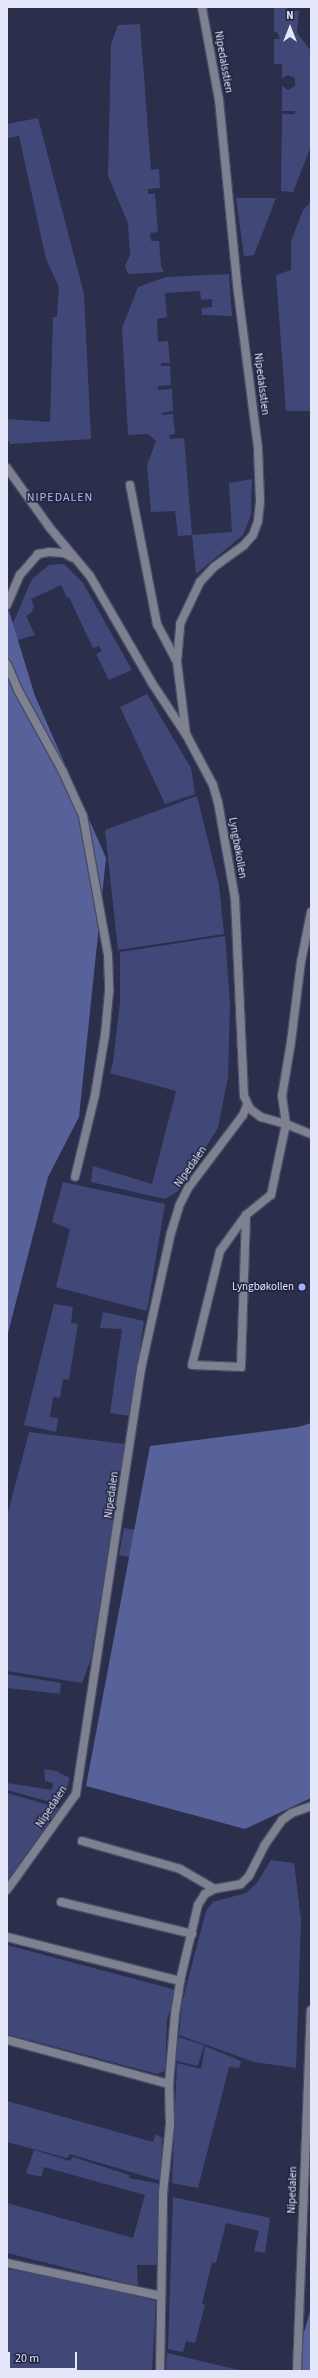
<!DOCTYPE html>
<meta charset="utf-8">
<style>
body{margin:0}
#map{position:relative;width:318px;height:2378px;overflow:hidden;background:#2b2f4b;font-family:"Source Sans 3",sans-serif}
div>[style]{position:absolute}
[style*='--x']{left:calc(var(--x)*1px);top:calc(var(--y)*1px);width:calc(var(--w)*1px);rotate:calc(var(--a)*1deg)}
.green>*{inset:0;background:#414878}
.forest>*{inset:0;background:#57619a}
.roads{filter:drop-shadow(1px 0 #484c67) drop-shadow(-1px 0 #484c67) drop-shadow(0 1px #484c67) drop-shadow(0 -1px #484c67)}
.service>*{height:8px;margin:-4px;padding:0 4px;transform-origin:4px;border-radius:4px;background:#7e8190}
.minor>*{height:8px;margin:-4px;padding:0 4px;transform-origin:4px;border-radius:4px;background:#7e8190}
.tertiary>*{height:8px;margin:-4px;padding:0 4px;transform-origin:4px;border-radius:4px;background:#7e8190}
.dots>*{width:11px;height:11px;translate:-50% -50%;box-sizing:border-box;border:2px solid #212540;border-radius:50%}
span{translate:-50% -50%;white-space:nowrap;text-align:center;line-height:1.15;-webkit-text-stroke:3px #212540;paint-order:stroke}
.street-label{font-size:11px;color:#e3e7f9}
.poi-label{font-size:11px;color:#e3e7f9}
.right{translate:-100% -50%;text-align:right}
.neighbourhood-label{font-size:12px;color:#b0bbf3;letter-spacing:1px}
.frame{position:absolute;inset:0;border:8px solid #e3e7f9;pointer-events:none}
.north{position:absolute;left:270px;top:8px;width:40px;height:40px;-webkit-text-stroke:3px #212540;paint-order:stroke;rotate:0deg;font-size:11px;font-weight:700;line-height:16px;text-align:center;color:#e3e7f9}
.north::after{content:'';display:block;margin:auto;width:14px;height:18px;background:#e3e7f9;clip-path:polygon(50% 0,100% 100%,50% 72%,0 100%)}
.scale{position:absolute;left:8px;top:2352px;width:69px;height:18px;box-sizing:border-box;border:2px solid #e3e7f9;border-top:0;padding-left:5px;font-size:12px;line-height:14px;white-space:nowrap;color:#e3e7f9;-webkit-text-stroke:3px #212540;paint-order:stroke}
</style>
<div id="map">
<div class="green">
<div style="clip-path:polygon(274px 7px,287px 7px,288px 11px,299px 11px,297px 33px,311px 51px,311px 146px,293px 192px,281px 191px,282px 114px,295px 114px,295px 111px,282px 111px,282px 86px,288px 90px,295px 86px,295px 78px,288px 75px,282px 78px,282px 64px,274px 64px,274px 39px,280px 39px,277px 32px,274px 32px)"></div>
<div style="clip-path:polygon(140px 24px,151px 170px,159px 169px,160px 188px,148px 189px,148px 194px,155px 194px,158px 232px,150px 233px,151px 241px,159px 241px,161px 266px,164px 272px,128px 274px,125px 266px,130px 255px,128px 223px,108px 176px,111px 45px,118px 25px)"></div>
<div style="clip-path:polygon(38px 118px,84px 294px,91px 439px,10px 444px,7px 439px,7px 419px,50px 422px,53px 317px,57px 317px,59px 287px,46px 259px,19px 136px,8px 138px,7px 134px,7px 124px)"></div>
<div style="clip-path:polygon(236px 198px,276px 198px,254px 255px,244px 256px)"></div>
<div style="clip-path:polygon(311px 202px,311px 411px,286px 411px,276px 275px,291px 270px,291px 241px,303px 210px)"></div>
<div style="clip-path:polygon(229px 274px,232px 316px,202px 315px,202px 308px,212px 307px,212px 299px,201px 300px,200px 291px,165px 293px,167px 317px,157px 319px,158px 342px,168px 341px,170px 363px,161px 363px,161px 366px,170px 366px,171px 385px,158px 386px,158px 390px,172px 389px,173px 411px,162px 413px,162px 415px,173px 414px,175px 434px,169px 435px,170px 439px,184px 438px,192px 535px,232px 532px,229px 483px,252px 479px,251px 515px,243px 535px,196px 574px,192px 535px,178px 536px,175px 511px,151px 512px,147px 465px,156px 441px,148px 434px,128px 435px,122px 328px,138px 287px,166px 277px)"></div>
<div style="clip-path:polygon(64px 564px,83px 583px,132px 670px,109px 680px,96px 654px,102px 651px,99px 646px,93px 648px,69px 597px,67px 598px,61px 585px,31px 599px,34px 606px,31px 613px,26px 616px,35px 635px,11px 642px,13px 623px,32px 579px,49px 565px)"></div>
<div style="clip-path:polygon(147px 694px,191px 768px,195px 794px,165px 804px,120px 707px)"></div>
<div style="clip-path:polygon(197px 796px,219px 885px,224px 934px,118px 950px,105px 830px)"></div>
<div style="clip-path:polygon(225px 936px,230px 1004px,228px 1077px,218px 1128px,178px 1191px,165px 1199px,91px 1182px,93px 1166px,152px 1184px,176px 1091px,110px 1073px,113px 1063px,120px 1002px,120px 952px)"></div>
<div style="clip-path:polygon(63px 1182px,165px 1204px,147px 1311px,56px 1287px,70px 1229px,52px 1222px)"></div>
<div style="clip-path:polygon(54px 1304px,73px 1307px,71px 1323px,78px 1324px,69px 1380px,63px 1379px,60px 1398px,53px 1397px,50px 1417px,58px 1418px,56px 1432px,24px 1425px)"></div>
<div style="clip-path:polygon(103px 1312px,144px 1321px,130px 1416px,110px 1413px,122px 1329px,100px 1328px)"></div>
<div style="clip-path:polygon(29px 1432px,125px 1444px,91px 1659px,82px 1683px,7px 1671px,7px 1516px)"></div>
<div style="clip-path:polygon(124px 1528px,162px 1534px,153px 1561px,119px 1555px)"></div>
<div style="clip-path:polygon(7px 1674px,61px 1683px,60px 1694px,7px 1688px)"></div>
<div style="clip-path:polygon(44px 1769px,56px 1771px,70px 1778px,64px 1797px,58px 1804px,7px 1790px,7px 1783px,52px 1790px,53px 1783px,45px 1781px)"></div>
<div style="clip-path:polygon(7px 1793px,59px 1808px,7px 1881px)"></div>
<div style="clip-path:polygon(271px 1860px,294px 1863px,301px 1920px,296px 2068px,254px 2062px,179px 2035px,182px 2003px,206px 1911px,213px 1902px,246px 1893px,257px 1883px)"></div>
<div style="clip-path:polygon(7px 1945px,176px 1990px,167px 2020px,165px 2071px,157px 2074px,7px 2034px)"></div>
<div style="clip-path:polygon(178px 2037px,204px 2045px,198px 2066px,176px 2061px)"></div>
<div style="clip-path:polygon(205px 2046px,241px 2061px,239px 2068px,229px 2067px,198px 2188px,172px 2183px,177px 2063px,201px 2069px)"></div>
<div style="clip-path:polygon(7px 2101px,153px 2142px,156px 2134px,162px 2138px,161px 2181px,70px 2154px,67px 2158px,7px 2142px)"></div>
<div style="clip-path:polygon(34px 2150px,70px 2161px,73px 2157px,129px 2175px,129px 2178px,160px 2184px,157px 2265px,137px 2265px,138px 2286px,7px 2253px,7px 2203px,133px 2238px,145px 2195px,44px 2167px,41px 2177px,26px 2173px)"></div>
<div style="clip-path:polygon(173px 2197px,270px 2218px,265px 2253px,254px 2251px,259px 2231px,226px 2223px,216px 2263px,212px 2262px,202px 2304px,205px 2305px,195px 2343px,186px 2341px,183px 2352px,168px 2349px)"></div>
<div style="clip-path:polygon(7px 2269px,83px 2283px,156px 2301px,152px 2371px,7px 2371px)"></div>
<div style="clip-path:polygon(167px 2353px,243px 2371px,166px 2371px)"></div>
</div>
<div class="forest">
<div style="clip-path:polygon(7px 611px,9px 611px,35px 696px,106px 858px,79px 1117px,48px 1177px,7px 1337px)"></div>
<div style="clip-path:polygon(311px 1423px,311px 1798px,245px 1829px,86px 1786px,150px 1446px,298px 1427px)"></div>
<div style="clip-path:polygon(311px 2308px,311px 2371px,293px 2371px)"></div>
</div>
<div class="roads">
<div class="service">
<div style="--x:130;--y:485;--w:142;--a:79"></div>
<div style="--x:157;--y:624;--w:43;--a:62.2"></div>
<div style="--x:246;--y:1215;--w:44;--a:125.8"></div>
<div style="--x:220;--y:1251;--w:117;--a:103.8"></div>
<div style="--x:192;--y:1365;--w:49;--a:2.3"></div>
<div style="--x:241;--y:1367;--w:152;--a:-88.1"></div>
<div style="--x:246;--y:1215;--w:32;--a:-39"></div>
<div style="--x:271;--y:1195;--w:73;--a:-78.1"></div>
</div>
<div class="minor">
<div style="--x:7;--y:468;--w:74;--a:54.4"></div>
<div style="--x:50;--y:528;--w:62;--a:50.2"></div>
<div style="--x:90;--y:576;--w:124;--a:59.9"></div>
<div style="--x:152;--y:683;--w:64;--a:56.6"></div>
<div style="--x:187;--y:736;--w:55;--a:62"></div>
<div style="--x:213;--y:785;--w:18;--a:74"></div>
<div style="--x:218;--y:802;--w:97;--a:80"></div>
<div style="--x:235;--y:898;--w:198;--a:87.4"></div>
<div style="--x:244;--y:1096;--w:14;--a:65"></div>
<div style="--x:250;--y:1109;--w:14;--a:36"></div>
<div style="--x:261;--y:1117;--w:26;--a:16"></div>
<div style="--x:286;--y:1124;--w:27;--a:22"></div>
<div style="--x:7;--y:605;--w:33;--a:-67"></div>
<div style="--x:20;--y:575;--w:28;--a:-49"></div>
<div style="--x:38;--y:554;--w:11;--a:-10"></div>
<div style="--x:49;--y:552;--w:15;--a:4"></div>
<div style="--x:64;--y:553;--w:10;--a:29"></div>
<div style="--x:7;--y:664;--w:28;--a:67"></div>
<div style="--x:18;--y:690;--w:94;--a:61.2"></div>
<div style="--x:63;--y:772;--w:48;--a:65.6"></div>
<div style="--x:83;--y:816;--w:141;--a:79.8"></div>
<div style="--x:108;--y:955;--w:37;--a:88"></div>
<div style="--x:109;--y:992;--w:43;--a:95.3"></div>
<div style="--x:105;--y:1035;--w:61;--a:99.5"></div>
<div style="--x:95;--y:1095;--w:84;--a:103.7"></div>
<div style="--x:186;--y:734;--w:73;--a:-97.1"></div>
<div style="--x:177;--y:662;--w:38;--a:-85"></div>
<div style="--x:180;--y:624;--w:47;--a:-64.5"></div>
<div style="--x:200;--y:582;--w:21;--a:-47"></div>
<div style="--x:214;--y:567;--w:37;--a:-36"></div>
<div style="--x:244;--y:545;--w:13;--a:-48"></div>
<div style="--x:253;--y:535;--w:15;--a:-70"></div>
<div style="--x:258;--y:521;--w:20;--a:-84"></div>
<div style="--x:260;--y:501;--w:53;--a:-92.2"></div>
<div style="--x:258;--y:448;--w:166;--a:-97.3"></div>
<div style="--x:237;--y:283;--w:184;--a:-95.6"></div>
<div style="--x:219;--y:100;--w:95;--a:-100.4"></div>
<div style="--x:286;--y:1124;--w:28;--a:-98"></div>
<div style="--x:282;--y:1096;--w:55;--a:-80.5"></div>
<div style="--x:291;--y:1042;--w:81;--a:-82.9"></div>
<div style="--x:301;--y:962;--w:51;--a:-78.7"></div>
<div style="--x:82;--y:1841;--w:102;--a:15.9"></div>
<div style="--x:180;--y:1869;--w:39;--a:30"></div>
<div style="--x:7;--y:1890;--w:118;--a:-54.3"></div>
<div style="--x:76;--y:1794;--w:430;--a:-81.3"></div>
<div style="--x:141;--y:1369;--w:139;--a:-77.6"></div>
<div style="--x:171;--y:1233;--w:28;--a:-73"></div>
<div style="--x:179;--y:1206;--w:20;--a:-63"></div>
<div style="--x:188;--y:1188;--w:91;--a:-53"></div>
<div style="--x:243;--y:1115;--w:11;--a:-68"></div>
<div style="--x:61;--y:1902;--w:135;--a:13.7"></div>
<div style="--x:7;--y:1937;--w:179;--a:14.3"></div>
<div style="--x:7;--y:2040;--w:168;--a:15.2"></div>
<div style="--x:7;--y:2263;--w:157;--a:12.1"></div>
<div style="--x:160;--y:2371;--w:178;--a:-89"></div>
<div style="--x:163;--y:2193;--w:69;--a:-84.2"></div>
<div style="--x:170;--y:2124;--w:40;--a:-91.4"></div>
<div style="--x:169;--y:2084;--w:70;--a:-85.1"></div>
<div style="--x:175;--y:2014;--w:33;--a:-81"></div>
<div style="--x:180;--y:1981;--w:78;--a:-76.7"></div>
<div style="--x:198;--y:1905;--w:13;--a:-58"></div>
<div style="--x:205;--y:1894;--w:10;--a:-29"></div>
<div style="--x:214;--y:1889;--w:27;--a:-10"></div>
<div style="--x:241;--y:1884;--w:11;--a:-45"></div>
<div style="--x:249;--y:1876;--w:34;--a:-63"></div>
<div style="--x:264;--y:1846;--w:32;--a:-55"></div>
<div style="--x:282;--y:1820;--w:12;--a:-35"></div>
<div style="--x:292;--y:1813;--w:20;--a:-20"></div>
</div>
<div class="tertiary">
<div style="--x:297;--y:2371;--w:361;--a:-87.8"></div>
</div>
</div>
<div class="dots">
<div style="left:302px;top:1287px;background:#a4b2fc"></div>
</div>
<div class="street-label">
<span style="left:223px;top:62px;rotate:80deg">Nipedalsstien</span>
<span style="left:261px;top:384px;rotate:83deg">Nipedalsstien</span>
<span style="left:237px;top:848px;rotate:80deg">Lyngbøkollen</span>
<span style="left:191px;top:1167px;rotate:-55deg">Nipedalen</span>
<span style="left:112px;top:1495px;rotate:-82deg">Nipedalen</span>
<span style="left:52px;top:1807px;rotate:-57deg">Nipedalen</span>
<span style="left:293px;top:2190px;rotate:-88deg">Nipedalen</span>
</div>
<div class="poi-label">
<span class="right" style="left:294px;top:1287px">Lyngbøkollen</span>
</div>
<div class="neighbourhood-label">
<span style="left:60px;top:498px">NIPEDALEN</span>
</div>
<div class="frame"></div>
<div class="north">N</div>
<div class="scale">20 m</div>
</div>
